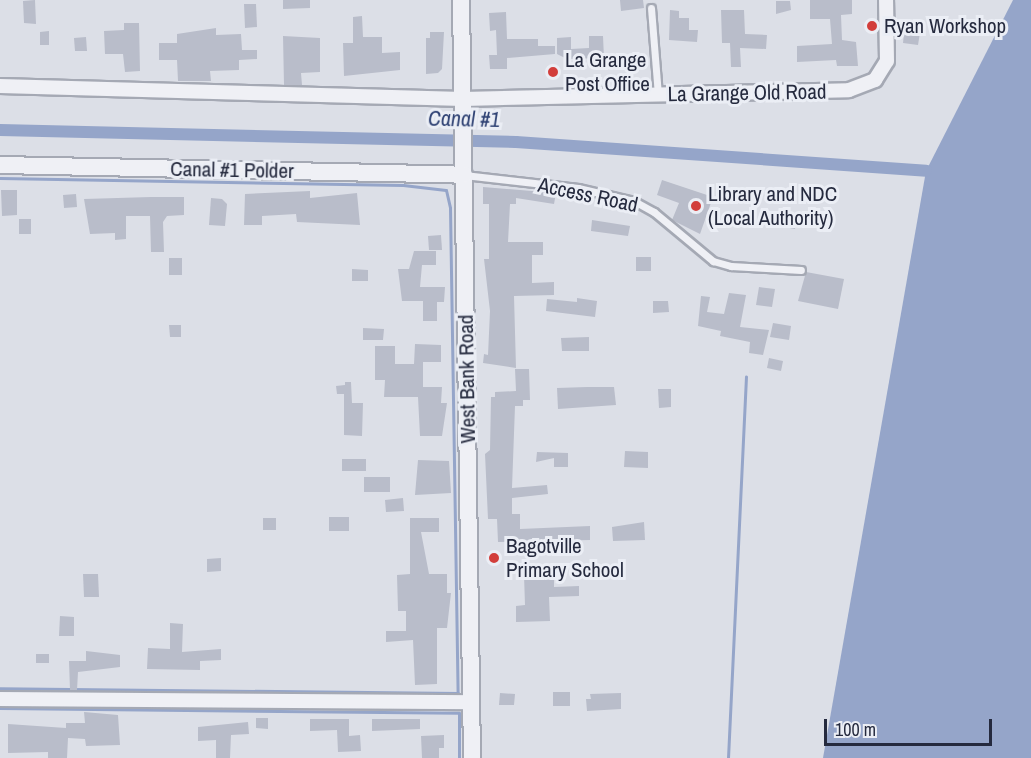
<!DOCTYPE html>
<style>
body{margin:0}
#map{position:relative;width:1031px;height:758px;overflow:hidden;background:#dcdfe7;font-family:"Archivo Narrow",sans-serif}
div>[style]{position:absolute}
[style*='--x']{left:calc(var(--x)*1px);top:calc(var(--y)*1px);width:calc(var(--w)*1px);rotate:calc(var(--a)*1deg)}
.water>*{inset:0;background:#95a5c9}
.stream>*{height:3px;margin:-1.5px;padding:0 1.5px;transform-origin:1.5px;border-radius:1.5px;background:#95a5c9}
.canal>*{height:12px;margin:-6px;padding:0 6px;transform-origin:6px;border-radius:6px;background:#95a5c9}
.building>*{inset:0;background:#b9bdca}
.roads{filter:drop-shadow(2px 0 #a5a9b4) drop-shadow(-2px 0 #a5a9b4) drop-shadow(0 2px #a5a9b4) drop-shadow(0 -2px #a5a9b4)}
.service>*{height:7px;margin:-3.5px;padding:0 3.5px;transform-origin:3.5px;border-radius:3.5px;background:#eff0f5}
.minor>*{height:14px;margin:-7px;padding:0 7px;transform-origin:7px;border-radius:7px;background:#eff0f5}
.tertiary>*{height:16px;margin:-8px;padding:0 8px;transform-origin:8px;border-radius:8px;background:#eff0f5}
.dots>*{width:16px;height:16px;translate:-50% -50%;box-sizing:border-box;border:3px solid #ebeef5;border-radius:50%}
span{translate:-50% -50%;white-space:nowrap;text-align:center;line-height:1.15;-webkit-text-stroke:6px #ebeef5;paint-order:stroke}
.poi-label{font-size:21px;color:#252a3e}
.left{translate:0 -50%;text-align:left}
.street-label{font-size:21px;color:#252a3e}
.water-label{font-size:22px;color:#2e4173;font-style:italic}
.scale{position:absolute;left:824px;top:719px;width:168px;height:27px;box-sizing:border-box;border:3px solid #252a3e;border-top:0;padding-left:8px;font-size:18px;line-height:21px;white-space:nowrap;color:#252a3e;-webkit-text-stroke:4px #ebeef5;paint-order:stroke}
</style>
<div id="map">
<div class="water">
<div style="clip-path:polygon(1013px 0,1031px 0,1031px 758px,823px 758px,926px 171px)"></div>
</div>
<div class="stream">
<div style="--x:0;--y:178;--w:403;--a:1"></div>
<div style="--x:403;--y:185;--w:43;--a:6.6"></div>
<div style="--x:446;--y:190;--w:18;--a:77"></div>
<div style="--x:450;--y:208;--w:485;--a:89.1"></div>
<div style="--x:458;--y:693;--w:458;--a:-179.4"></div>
<div style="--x:0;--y:708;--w:459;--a:0.6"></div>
<div style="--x:459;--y:713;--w:45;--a:90"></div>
<div style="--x:728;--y:758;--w:382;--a:-87.3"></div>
</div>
<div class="canal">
<div style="--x:0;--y:130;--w:516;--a:1.33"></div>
<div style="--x:516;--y:142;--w:411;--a:4"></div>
</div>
<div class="building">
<div style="clip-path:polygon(35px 0,36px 24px,24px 23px,23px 1px)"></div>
<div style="clip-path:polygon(283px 0,310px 0,310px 8px,283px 9px)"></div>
<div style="clip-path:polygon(620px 0,643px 0,644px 8px,621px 11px)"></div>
<div style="clip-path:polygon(810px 0,852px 0,852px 14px,841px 15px,842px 40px,856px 42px,858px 66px,837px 66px,836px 60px,797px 62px,797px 46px,832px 44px,830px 19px,810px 19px)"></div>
<div style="clip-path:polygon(776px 1px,790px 1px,791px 10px,776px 14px)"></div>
<div style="clip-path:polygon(244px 4px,256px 4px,257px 27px,245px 28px)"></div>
<div style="clip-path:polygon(670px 10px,679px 11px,679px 18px,689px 18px,689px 30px,698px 30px,697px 42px,669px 40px)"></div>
<div style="clip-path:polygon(721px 10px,744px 10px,745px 34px,767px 35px,766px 49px,740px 48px,741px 67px,731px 67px,730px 43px,722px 43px)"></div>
<div style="clip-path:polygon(506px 12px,507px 39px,538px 39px,538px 46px,555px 46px,555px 54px,507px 58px,507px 69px,490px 69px,489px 55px,497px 55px,496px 30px,490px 31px,489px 13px)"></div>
<div style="clip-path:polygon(362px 16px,363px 37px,382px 37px,382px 53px,400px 52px,400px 70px,344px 76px,343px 43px,353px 43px,353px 17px)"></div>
<div style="clip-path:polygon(124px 23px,139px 23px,140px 71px,125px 72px,123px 54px,105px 54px,104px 31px,124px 30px)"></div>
<div style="clip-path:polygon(905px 24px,921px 26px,918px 45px,903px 43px)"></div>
<div style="clip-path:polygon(216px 28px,216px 35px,241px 34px,242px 50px,257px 50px,257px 59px,239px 60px,239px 70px,210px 71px,211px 81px,178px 81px,177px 60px,159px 60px,159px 43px,177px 43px,177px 34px)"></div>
<div style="clip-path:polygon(49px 31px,49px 45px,40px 45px,40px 32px)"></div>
<div style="clip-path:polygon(430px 32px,444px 32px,442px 69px,438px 73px,426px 74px,426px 38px,430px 38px)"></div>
<div style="clip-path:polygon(283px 36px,320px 38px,320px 72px,301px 73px,302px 85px,284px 85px)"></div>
<div style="clip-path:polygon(589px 36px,603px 36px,604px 58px,567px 59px,557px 54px,557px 38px,571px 37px,571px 49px,589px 48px)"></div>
<div style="clip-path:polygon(86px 37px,87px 51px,75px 51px,74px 38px)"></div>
<div style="clip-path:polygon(662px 180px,713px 197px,700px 234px,672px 220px,679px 203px,657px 195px)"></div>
<div style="clip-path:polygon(483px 187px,556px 193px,554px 204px,516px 198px,516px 204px,510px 204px,508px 242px,543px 242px,543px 255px,532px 255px,532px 283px,554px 282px,554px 295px,514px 296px,516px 368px,483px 363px,484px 354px,488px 355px,490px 311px,484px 259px,489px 259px,489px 204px,483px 204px)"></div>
<div style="clip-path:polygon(1px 190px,17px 190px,17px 215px,2px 216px)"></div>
<div style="clip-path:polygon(310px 191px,310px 198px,357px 193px,360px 225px,297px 222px,296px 214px,262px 216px,262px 225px,244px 225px,245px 194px)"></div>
<div style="clip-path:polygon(76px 194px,77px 207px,64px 208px,63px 195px)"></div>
<div style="clip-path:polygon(151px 197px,184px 197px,184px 215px,167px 216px,163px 222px,164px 252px,151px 252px,150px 216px,126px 216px,126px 239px,115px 240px,115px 233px,90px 234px,84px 199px)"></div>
<div style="clip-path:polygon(211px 198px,222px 199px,227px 204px,225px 226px,209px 225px)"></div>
<div style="clip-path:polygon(782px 212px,798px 215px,795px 229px,779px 226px)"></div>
<div style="clip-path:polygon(19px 219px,31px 219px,31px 234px,19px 234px)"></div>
<div style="clip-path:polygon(592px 220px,630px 226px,628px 236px,591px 231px)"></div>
<div style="clip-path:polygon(441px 235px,442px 250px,429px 250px,428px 236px)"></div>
<div style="clip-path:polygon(414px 251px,436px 251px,436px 265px,422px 265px,420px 287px,445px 287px,444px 302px,437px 302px,437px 321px,423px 321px,423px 301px,402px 301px,398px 269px,409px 269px)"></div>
<div style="clip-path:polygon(636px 257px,651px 257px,651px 271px,636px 271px)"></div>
<div style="clip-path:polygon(169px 258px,182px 258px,182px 275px,169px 275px)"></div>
<div style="clip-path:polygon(352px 269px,368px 270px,368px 281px,352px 281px)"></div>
<div style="clip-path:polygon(806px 272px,844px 279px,838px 309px,798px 301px)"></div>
<div style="clip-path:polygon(759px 287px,775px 289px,772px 307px,756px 305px)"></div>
<div style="clip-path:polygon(729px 293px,746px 295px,740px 327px,769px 330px,763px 355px,749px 353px,750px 342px,720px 336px,721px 331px,698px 326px,701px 296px,710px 297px,707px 312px,724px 314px)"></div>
<div style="clip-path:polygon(577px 298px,597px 301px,595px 317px,546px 311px,547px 299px,577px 302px)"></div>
<div style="clip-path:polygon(653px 301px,668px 301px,669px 312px,653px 313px)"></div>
<div style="clip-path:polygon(773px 323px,791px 326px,789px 340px,770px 337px)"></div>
<div style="clip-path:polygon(169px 325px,181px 325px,181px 337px,170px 337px)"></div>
<div style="clip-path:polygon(363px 328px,384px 329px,383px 340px,363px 340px)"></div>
<div style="clip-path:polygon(589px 337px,589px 351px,562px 351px,561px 338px)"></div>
<div style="clip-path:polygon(415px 344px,441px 345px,441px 362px,423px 362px,423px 387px,442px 387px,441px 403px,447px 403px,442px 436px,420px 436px,418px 397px,384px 397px,385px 380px,375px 380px,375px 346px,395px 346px,395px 364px,414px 364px)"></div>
<div style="clip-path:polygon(769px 358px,783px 361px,781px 371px,767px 368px)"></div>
<div style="clip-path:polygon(515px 369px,529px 369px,530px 400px,523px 400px,523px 406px,515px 406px,512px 488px,547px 485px,548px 494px,512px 498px,512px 514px,520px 514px,520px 529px,590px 526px,590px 540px,498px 542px,497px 519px,488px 519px,485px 454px,490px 450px,491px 397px,495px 397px,495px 392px,516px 391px)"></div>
<div style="clip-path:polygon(345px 382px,351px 382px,352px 403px,363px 403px,362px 436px,344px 435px,344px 394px,337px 394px,336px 386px,345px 385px)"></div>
<div style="clip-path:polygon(587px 387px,614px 387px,616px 405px,558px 409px,557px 388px)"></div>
<div style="clip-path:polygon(658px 389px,671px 389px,671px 407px,659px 408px)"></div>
<div style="clip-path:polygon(625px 451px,648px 452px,648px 468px,624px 467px)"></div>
<div style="clip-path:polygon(537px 452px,568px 453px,568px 467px,554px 467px,554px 458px,536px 462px)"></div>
<div style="clip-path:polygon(342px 459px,366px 459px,366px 471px,342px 471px)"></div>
<div style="clip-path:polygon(418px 460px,449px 461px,451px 493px,415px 495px)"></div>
<div style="clip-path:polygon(364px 477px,390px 477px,390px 492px,364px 492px)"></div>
<div style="clip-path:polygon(403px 498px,404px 511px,386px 512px,385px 500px)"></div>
<div style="clip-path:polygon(329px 517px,349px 517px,349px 531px,329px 531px)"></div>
<div style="clip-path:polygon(263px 518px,276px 518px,276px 530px,263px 530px)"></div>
<div style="clip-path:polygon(410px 518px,439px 518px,439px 532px,421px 532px,429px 574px,447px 574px,447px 593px,451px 593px,447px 628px,437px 628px,437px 684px,415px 685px,413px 640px,386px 642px,386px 631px,406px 631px,406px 611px,398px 611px,397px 575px,410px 574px)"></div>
<div style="clip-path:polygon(644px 522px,645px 540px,613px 541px,612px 527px)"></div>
<div style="clip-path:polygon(221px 558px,221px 571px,207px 572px,207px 559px)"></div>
<div style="clip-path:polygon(83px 574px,98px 574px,99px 597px,84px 597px)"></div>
<div style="clip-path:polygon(524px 575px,554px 575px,554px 587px,579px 586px,579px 596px,549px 597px,550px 621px,516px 622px,516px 606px,525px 605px)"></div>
<div style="clip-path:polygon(60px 616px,74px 617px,74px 636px,59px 636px)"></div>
<div style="clip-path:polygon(170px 623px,183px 624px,182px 652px,221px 649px,221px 660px,200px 661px,200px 670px,147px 669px,148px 648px,170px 649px)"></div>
<div style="clip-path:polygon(86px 651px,120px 655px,120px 667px,78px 672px,77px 690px,70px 690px,69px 661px,86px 661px)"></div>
<div style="clip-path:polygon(36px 654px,49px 654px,49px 663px,36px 663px)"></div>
<div style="clip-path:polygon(553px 692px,570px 692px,570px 706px,553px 706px)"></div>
<div style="clip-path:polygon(500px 693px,515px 694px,514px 705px,499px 705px)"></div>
<div style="clip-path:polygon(621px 693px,621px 709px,587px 711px,586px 699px,591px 699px,590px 694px)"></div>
<div style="clip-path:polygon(84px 712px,118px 715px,120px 745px,86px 746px,85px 739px,68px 738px,67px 758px,48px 758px,48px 752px,8px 753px,8px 724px,66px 728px,66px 723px,85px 723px)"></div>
<div style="clip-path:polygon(256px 718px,268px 718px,268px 729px,256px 728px)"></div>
<div style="clip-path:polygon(310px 719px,349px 719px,349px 736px,360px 735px,361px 751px,338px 752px,337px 730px,310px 731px)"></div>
<div style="clip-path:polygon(372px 719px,420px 719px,420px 729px,372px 731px)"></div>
<div style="clip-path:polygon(248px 722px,249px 734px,231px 735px,230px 758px,216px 758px,216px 740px,198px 741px,198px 727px)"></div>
<div style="clip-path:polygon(444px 735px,444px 748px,439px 748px,439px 758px,422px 758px,421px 736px)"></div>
</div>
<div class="roads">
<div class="service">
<div style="--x:651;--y:8;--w:87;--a:85.4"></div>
<div style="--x:464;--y:175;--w:115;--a:6.5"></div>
<div style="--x:578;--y:188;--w:57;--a:13.1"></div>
<div style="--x:634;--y:201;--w:23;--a:29"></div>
<div style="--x:654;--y:212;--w:77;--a:39.7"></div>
<div style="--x:713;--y:261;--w:19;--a:16"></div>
<div style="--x:731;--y:266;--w:70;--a:3.3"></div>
</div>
<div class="minor">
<div style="--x:0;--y:86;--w:463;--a:1.6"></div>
<div style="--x:463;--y:99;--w:386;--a:-1.3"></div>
<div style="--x:849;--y:90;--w:28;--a:-21"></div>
<div style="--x:875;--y:80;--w:22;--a:-58"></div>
<div style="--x:887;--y:61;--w:61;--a:-90.9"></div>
<div style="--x:0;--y:699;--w:471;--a:0.4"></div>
</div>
<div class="tertiary">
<div style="--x:461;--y:0;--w:758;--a:89.17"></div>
<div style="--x:0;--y:165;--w:464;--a:1.2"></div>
</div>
</div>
<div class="dots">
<div style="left:872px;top:26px;background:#d23e3b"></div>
<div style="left:553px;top:72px;background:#d23e3b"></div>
<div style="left:696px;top:206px;background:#d23e3b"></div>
<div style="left:494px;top:558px;background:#d23e3b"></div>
</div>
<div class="poi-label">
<span class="left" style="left:884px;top:26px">Ryan Workshop</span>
<span class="left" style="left:565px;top:72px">La Grange<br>Post Office</span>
<span class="left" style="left:708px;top:206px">Library and NDC<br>(Local Authority)</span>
<span class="left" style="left:506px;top:558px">Bagotville<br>Primary School</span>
</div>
<div class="street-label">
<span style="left:747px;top:93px;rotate:-1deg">La Grange Old Road</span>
<span style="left:232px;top:170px;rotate:1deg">Canal #1 Polder</span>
<span style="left:588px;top:195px;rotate:12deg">Access Road</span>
<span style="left:467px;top:379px;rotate:-91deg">West Bank Road</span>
</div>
<div class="water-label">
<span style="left:464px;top:119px;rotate:1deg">Canal #1</span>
</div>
<div class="scale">100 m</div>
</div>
